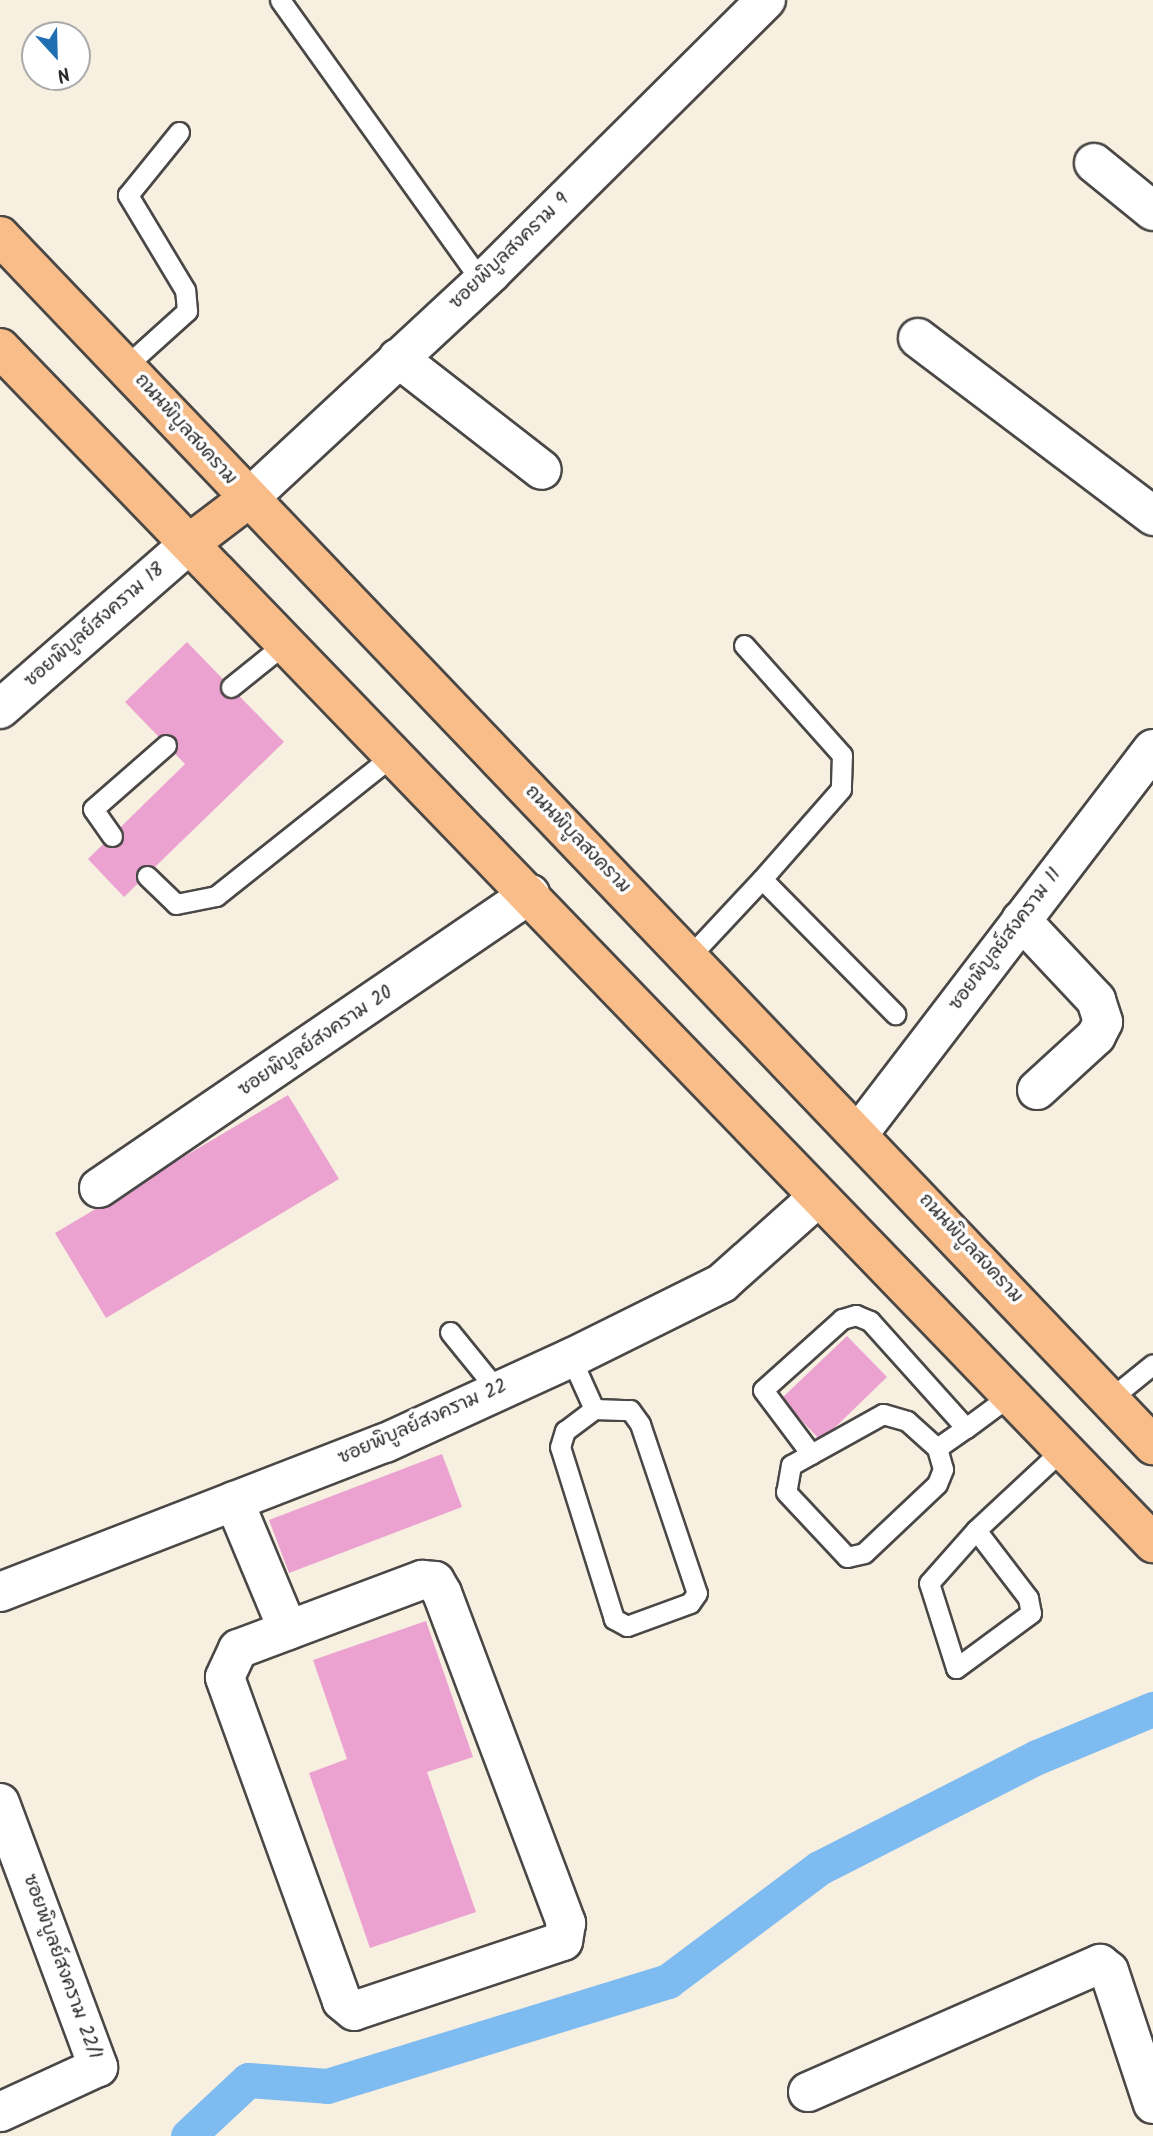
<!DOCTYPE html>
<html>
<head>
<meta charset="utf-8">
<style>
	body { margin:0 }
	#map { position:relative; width:1153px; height:2136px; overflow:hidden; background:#f7efdf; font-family:Kalam,"Playpen Sans Thai",sans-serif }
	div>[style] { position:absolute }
	.canal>* { height:35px; margin:-17.5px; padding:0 17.5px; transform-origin:17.5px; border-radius:17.5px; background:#7dbbf0 }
	.building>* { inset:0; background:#eba2d1 }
	.roads { filter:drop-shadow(2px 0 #4a4846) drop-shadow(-2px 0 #4a4846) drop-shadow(0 2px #4a4846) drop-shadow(0 -2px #4a4846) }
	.service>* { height:19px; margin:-9.5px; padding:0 9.5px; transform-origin:9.5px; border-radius:9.5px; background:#fff }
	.minor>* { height:38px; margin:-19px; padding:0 19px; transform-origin:19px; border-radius:19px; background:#fff }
	.primary>* { height:38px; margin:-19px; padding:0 19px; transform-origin:19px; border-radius:19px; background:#f8bd89 }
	span { translate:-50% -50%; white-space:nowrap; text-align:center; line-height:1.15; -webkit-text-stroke:7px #fff; paint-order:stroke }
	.street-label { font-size:19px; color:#2b2b2b }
	.north { position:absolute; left:21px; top:21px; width:70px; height:70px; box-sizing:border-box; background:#fff; border:2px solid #aaa; border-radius:50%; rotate:158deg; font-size:19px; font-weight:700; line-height:28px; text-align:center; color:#2b2b2b }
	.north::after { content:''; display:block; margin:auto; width:24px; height:32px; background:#1f6fb2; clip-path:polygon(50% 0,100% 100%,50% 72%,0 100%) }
</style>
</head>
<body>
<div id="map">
	<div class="canal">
		<i style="left:188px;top:2136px;width:82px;rotate:-43deg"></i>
		<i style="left:248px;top:2080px;width:79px;rotate:4.3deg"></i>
		<i style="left:327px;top:2086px;width:357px;rotate:-17.1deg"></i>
		<i style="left:668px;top:1981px;width:189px;rotate:-36.8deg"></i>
		<i style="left:819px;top:1868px;width:245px;rotate:-27deg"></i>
		<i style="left:1037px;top:1757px;width:126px;rotate:-22.5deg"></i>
	</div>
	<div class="building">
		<i style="clip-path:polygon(187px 642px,284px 742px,124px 897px,88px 859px,185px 764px,125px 702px)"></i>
		<i style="clip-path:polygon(288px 1095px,339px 1179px,106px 1318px,55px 1233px)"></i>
		<i style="clip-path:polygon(847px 1336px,887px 1377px,821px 1441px,781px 1399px)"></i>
		<i style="clip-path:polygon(442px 1454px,462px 1507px,289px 1573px,269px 1520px)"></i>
		<i style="clip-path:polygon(426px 1621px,473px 1757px,427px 1772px,476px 1912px,370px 1948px,309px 1773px,347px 1759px,313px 1660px)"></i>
	</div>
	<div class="roads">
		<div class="service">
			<i style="left:280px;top:0;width:345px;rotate:54.4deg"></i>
			<i style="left:127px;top:365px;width:81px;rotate:-42deg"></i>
			<i style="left:187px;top:311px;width:21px;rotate:-95deg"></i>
			<i style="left:185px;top:290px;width:111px;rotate:-121deg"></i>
			<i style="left:128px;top:195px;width:81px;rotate:-51deg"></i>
			<i style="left:744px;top:645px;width:147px;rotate:48.3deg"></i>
			<i style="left:842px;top:755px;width:34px;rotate:92deg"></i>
			<i style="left:841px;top:789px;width:120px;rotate:131.3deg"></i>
			<i style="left:231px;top:687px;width:72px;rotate:-38.8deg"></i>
			<i style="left:112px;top:836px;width:33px;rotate:-125deg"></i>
			<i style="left:93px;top:809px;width:97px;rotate:-41.2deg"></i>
			<i style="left:147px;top:876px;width:40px;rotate:44deg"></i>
			<i style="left:176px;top:904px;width:41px;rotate:-11.3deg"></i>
			<i style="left:216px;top:896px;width:226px;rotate:-38.5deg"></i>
			<i style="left:690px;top:956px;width:105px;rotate:-46.9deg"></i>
			<i style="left:762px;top:879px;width:190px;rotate:45.4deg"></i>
			<i style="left:450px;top:1332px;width:76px;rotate:50.9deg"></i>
			<i style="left:571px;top:1358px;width:56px;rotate:65.7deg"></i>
			<i style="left:594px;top:1409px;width:36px;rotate:2deg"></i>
			<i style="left:630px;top:1410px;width:17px;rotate:54deg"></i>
			<i style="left:640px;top:1424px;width:178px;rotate:71.4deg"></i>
			<i style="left:697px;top:1593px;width:12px;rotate:125deg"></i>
			<i style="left:690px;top:1603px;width:67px;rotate:159.9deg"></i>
			<i style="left:627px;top:1626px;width:15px;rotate:-152deg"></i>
			<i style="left:614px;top:1619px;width:180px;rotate:-107.4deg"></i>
			<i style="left:560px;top:1447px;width:17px;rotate:-73deg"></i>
			<i style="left:565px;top:1431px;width:36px;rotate:-37deg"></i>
			<i style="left:1110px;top:1399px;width:55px;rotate:-39.1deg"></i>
			<i style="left:966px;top:1428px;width:144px;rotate:-131.9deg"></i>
			<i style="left:870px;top:1321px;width:15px;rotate:-157deg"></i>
			<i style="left:856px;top:1315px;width:15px;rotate:164deg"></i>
			<i style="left:842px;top:1319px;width:106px;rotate:138.1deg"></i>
			<i style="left:763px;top:1390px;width:80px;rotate:53.1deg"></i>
			<i style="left:811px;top:1454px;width:82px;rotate:-29.1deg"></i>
			<i style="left:883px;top:1414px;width:25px;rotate:16deg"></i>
			<i style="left:907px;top:1421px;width:40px;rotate:42deg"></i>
			<i style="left:937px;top:1448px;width:35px;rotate:-35deg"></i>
			<i style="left:966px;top:1428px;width:57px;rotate:-36.5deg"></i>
			<i style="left:811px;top:1454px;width:23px;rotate:151deg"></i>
			<i style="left:791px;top:1465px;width:27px;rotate:100deg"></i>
			<i style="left:786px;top:1492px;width:89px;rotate:46.8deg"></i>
			<i style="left:847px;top:1557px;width:17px;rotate:-13deg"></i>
			<i style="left:864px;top:1553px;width:100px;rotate:-43.4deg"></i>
			<i style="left:937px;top:1484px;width:16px;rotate:-68deg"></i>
			<i style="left:943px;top:1469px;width:22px;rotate:-106deg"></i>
			<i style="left:976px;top:1530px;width:86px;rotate:52.6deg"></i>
			<i style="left:1028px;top:1598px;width:15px;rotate:79deg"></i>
			<i style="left:1031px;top:1613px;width:93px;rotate:143.7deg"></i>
			<i style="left:956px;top:1668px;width:89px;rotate:-107.6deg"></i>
			<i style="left:929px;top:1583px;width:71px;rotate:-48.4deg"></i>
			<i style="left:976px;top:1530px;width:119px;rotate:-43deg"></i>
		</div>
		<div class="minor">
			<i style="left:1094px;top:163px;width:76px;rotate:39.1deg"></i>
			<i style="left:918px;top:338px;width:295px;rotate:37.1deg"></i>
			<i style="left:398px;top:358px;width:182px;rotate:37.9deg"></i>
			<i style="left:248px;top:499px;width:333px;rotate:-42.9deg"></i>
			<i style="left:492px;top:272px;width:386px;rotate:-44.8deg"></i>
			<i style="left:0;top:709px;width:252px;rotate:-41.1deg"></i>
			<i style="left:1021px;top:920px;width:110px;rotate:46.8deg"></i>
			<i style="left:1096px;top:1000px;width:23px;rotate:72deg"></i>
			<i style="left:1103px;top:1022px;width:16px;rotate:117deg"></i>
			<i style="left:1096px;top:1036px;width:80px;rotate:137.5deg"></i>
			<i style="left:860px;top:1132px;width:482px;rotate:-52.6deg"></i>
			<i style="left:99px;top:1188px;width:522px;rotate:-34.3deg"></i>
			<i style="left:234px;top:1501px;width:140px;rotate:67.3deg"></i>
			<i style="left:422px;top:1580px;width:13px;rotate:4deg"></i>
			<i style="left:435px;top:1581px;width:14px;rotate:60deg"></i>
			<i style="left:442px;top:1593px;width:353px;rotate:69.4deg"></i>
			<i style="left:566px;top:1923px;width:18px;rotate:99deg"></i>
			<i style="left:563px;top:1941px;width:220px;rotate:161.5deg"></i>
			<i style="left:354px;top:2011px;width:16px;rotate:-140deg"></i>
			<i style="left:342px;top:2001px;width:344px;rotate:-109.9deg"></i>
			<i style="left:225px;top:1677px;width:31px;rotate:-65deg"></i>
			<i style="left:238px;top:1649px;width:197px;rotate:-20.6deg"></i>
			<i style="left:0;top:1592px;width:413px;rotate:-21.2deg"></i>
			<i style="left:385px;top:1443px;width:205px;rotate:-24.6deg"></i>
			<i style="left:571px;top:1358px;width:169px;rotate:-26.4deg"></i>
			<i style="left:722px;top:1283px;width:126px;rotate:-41.8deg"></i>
			<i style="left:0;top:1803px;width:282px;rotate:69.6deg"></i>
			<i style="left:98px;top:2067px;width:108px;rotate:155.3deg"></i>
			<i style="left:808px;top:2092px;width:319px;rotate:-23.7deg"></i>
			<i style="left:1100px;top:1964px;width:11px;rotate:38deg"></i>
			<i style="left:1109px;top:1971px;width:140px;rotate:71.7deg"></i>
		</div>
		<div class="primary">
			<i style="left:0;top:236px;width:1671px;rotate:46.36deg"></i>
			<i style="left:0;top:348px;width:1661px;rotate:46.02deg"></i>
			<i style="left:190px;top:543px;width:73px;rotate:-37.2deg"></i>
		</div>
	</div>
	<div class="street-label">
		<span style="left:510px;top:252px;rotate:-44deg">ซอยพิบูลสงคราม 9</span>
		<span style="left:185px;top:430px;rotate:48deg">ถนนพิบูลสงคราม</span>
		<span style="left:95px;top:626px;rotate:-41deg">ซอยพิบูลย์สงคราม 18</span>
		<span style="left:577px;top:840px;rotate:46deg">ถนนพิบูลสงคราม</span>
		<span style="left:1006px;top:940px;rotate:-53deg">ซอยพิบูลย์สงคราม 11</span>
		<span style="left:316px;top:1042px;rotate:-34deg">ซอยพิบูลย์สงคราม 20</span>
		<span style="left:970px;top:1249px;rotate:47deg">ถนนพิบูลสงคราม</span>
		<span style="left:423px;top:1423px;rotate:-24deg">ซอยพิบูลย์สงคราม 22</span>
		<span style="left:61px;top:1967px;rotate:70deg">ซอยพิบูลย์สงคราม 22/1</span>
	</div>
	<div class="north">N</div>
</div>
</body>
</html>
